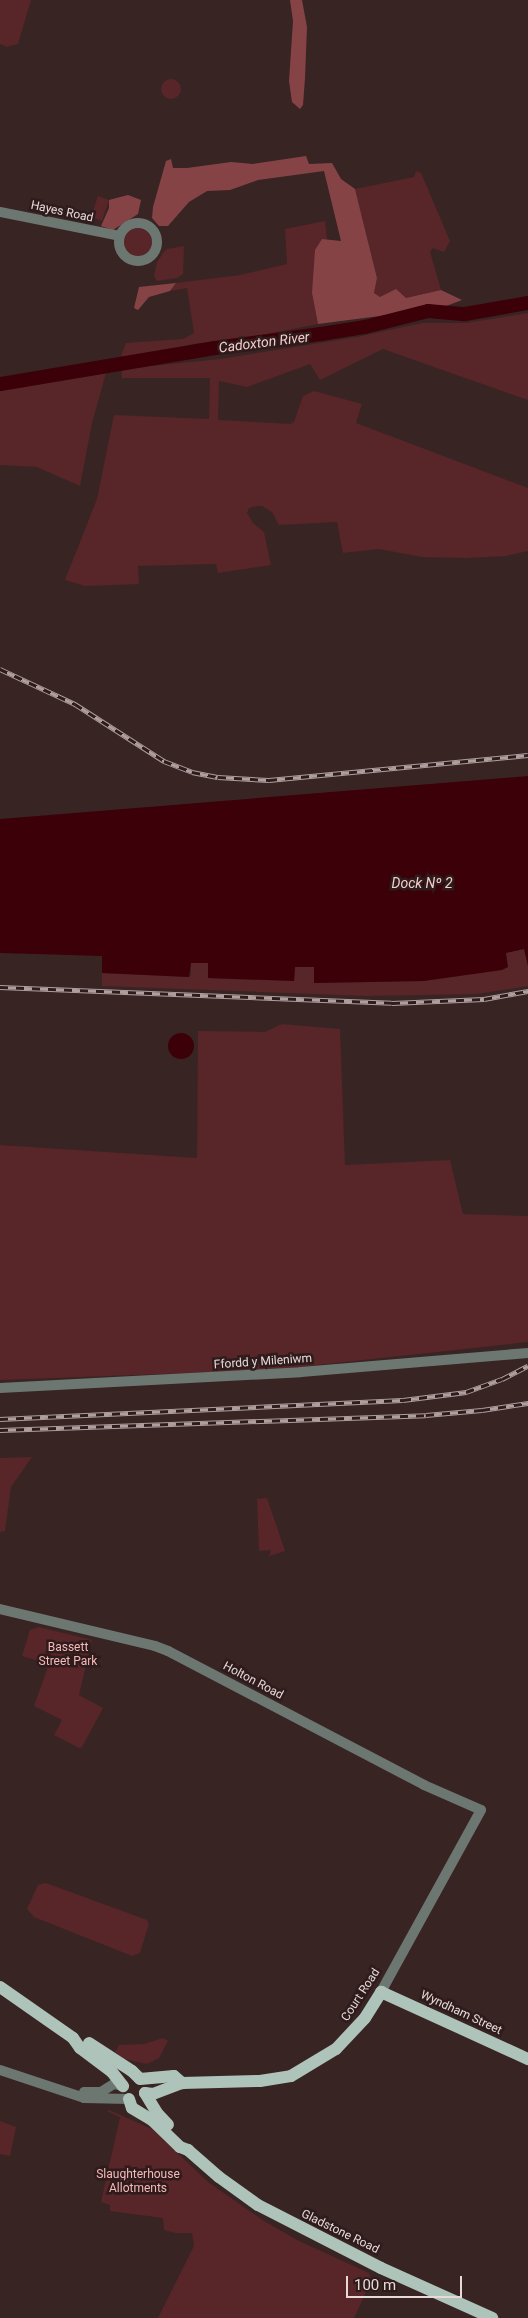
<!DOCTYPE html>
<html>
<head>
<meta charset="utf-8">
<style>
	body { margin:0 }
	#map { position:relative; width:528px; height:2318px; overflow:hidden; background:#392424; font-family:Roboto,sans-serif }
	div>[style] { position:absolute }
	.green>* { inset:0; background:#582528 }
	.round { border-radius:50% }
	.forest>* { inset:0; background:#864346 }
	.water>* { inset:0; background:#3c0009 }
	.river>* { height:14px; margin:-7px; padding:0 7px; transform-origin:7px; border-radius:7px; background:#3c0009 }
	.minor>* { height:10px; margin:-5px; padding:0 5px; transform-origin:5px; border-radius:5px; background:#6d7771 }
	.minor>.ring { margin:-5px; padding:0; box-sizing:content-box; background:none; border:10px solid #6d7771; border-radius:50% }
	.major>* { height:12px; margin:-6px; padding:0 6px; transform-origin:6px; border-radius:6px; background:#aec3b9 }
	.rail>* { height:4.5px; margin-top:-2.25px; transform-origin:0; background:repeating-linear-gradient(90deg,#2e1b1b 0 8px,#af9e9e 0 16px); box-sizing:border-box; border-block:1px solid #af9e9e }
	span { translate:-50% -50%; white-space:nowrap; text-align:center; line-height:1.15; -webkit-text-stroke:5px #2e1b1b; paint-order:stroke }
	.street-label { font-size:12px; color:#e8d9d9 }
	.park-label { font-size:12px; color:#f7b9b9 }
	.water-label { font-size:14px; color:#f7cccc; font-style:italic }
	.scale { position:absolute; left:346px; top:2276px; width:116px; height:22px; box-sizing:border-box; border:2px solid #e8d9d9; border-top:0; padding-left:6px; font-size:15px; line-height:18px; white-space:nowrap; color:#e8d9d9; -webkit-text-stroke:4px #2e1b1b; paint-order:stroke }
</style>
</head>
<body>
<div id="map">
	<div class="green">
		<i style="clip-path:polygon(0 0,31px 0,18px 44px,7px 47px,0 44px)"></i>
		<i class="round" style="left:161px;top:79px;width:20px;height:20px"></i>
		<i style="clip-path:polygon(416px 171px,421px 173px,450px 241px,444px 252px,433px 248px,430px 252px,441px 290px,406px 298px,380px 297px,374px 293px,377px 278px,355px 189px,414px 177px)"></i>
		<i style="clip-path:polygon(98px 196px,109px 200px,102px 221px,91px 217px)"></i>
		<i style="clip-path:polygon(325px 221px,327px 240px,322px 239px,312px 293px,318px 324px,246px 338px,193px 344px,128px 359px,121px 356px,126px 343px,183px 339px,194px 333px,187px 288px,170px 291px,176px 283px,240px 275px,287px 264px,285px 229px)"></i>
		<i class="round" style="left:124px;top:228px;width:28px;height:28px"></i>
		<i style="clip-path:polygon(184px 246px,183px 274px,177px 278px,157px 281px,154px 276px,157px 262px,163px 253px,167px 249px)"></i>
		<i style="clip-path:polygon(528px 313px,528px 400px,383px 349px,320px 380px,310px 364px,247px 387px,219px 381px,218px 420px,290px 424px,294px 422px,303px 396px,314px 391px,362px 404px,356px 423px,528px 488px,528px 551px,506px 556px,466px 558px,422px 557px,379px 549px,343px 553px,337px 522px,279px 525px,272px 512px,262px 506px,257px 506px,249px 508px,247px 513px,253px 523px,264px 532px,271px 565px,218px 573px,216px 564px,138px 566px,139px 584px,85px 586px,65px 580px,97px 499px,114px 415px,209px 419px,210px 378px,122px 378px,122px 369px,220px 359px,357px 337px,422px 323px,466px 323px)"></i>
		<i style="clip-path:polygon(106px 373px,92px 423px,80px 486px,37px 467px,0 465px,0 391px)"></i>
		<i style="clip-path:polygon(524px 949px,528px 966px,528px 986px,477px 994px,365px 996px,102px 986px,102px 973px,189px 977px,191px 975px,191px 963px,208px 963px,209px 978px,294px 981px,295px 967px,314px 967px,315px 983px,424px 981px,505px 953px)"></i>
		<i style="clip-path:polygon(282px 1024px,340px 1029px,345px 1165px,450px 1160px,463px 1214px,528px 1216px,528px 1342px,272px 1370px,0 1380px,0 1145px,197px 1158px,198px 1031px,265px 1032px)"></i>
		<i style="clip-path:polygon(32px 1457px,11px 1487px,5px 1531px,0 1532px,0 1458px)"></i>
		<i style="clip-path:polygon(267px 1498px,285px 1551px,269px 1556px,271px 1550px,259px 1551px,257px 1499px)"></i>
		<i style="clip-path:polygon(39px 1627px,92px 1640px,79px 1695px,103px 1708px,82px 1747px,79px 1748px,54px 1735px,62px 1720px,34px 1706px,49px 1664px,22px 1656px,30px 1630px)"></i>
		<i style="clip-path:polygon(46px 1883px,147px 1920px,149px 1924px,140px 1953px,132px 1956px,34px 1917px,27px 1909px,38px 1885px)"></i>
		<i style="clip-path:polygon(163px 2038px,168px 2041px,159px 2058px,147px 2064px,124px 2059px,115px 2052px,119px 2045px,144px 2044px)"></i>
		<i style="clip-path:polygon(109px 2110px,152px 2129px,208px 2182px,264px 2221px,299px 2241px,369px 2273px,371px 2281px,354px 2318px,158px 2318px,194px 2246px,192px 2233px,176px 2233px,164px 2230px,163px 2218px,110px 2211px,110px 2205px,101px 2202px,120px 2117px,107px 2111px)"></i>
		<i style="clip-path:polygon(0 2121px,16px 2127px,10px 2156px,0 2154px)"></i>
	</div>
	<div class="forest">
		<i style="clip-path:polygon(290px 0,302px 0,307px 27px,305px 78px,303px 105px,300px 109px,292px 102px,289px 81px,293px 21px)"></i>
		<i style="clip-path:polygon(306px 156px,309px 164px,332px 163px,341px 179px,355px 189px,377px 278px,374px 293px,380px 297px,396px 289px,406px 298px,441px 290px,462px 300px,441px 308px,318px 324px,312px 293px,315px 250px,322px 239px,341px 241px,324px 171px,258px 180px,230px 190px,207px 191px,189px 202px,168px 226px,159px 226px,152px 218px,153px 207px,166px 161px,171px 159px,173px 168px,187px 168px,231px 162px,253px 164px)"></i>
		<i style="clip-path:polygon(128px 195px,141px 200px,138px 214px,113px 230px,101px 226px,109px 208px,109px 200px)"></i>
		<i style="clip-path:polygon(176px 283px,170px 291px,149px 297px,138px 310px,134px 308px,139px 287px)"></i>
	</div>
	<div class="water">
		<i style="clip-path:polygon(528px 776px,528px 966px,524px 949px,506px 953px,508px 967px,502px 970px,424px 981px,314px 983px,314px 967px,295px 967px,294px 981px,208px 978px,208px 963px,191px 963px,189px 977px,102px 973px,102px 956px,0 953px,0 819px)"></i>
		<i class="round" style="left:168px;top:1033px;width:26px;height:26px"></i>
	</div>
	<div class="river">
		<i style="left:0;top:384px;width:218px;rotate:-9.5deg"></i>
		<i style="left:215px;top:348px;width:107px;rotate:-7.5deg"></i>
		<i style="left:321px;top:334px;width:45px;rotate:-9deg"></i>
		<i style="left:365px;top:327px;width:65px;rotate:-14.3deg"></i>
		<i style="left:428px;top:311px;width:37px;rotate:5deg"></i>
		<i style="left:465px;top:314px;width:64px;rotate:-9.9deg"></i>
	</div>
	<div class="minor">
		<i style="left:0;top:212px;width:122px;rotate:11.3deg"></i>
		<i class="ring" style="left:119px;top:223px;width:28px;height:28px"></i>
		<i style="left:0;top:1388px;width:301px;rotate:-3deg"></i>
		<i style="left:301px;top:1372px;width:228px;rotate:-4.8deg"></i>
		<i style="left:0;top:1609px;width:159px;rotate:13.4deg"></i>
		<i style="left:155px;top:1646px;width:14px;rotate:21deg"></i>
		<i style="left:168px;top:1651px;width:289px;rotate:27.6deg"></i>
		<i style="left:424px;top:1785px;width:62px;rotate:23.7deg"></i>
		<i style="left:481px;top:1810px;width:208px;rotate:118.8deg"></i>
		<i style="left:0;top:2070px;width:89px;rotate:18.4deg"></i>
		<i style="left:84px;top:2098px;width:45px;rotate:1.3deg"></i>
		<i style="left:84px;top:2092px;width:17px"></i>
		<i style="left:101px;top:2092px;width:15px;rotate:-32deg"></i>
		<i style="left:114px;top:2084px;width:9px;rotate:13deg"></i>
	</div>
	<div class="major">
		<i style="left:0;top:1987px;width:89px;rotate:34.9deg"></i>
		<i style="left:73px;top:2038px;width:12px;rotate:55deg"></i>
		<i style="left:80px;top:2048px;width:40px;rotate:37deg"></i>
		<i style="left:112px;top:2072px;width:18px;rotate:52deg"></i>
		<i style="left:89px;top:2043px;width:51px;rotate:33.1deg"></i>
		<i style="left:132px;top:2071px;width:11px;rotate:45deg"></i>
		<i style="left:140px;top:2079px;width:34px;rotate:-5deg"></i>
		<i style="left:174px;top:2076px;width:11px;rotate:41deg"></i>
		<i style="left:145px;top:2093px;width:8px;rotate:7deg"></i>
		<i style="left:153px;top:2094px;width:31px;rotate:-21deg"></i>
		<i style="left:182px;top:2083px;width:78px;rotate:-1.5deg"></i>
		<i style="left:260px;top:2081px;width:31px;rotate:-9deg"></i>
		<i style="left:291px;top:2076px;width:52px;rotate:-31deg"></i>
		<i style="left:336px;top:2049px;width:42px;rotate:-46.9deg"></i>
		<i style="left:365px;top:2018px;width:31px;rotate:-58deg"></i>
		<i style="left:381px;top:1992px;width:162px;rotate:24.5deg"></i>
		<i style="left:145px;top:2093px;width:23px;rotate:59deg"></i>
		<i style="left:157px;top:2113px;width:16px;rotate:47deg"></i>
		<i style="left:129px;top:2099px;width:9px;rotate:72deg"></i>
		<i style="left:132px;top:2108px;width:23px;rotate:31deg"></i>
		<i style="left:152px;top:2120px;width:39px;rotate:44deg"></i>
		<i style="left:180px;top:2147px;width:9px;rotate:21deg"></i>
		<i style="left:188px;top:2150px;width:41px;rotate:41.1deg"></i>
		<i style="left:219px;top:2177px;width:48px;rotate:35.7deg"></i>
		<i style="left:258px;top:2205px;width:138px;rotate:27.1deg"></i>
		<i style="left:381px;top:2268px;width:122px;rotate:24.2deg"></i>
	</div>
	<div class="rail">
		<i style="left:0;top:669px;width:83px;rotate:25deg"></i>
		<i style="left:75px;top:704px;width:106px;rotate:32.6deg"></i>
		<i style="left:164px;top:761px;width:30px;rotate:21deg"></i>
		<i style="left:192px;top:772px;width:26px;rotate:11deg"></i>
		<i style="left:218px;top:777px;width:51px;rotate:3.4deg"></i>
		<i style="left:269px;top:780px;width:260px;rotate:-5.5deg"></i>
		<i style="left:0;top:987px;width:392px;rotate:2.3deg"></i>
		<i style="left:392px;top:1003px;width:92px;rotate:-2.5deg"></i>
		<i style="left:484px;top:999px;width:45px;rotate:-10.3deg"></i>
		<i style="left:0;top:1419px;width:403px;rotate:-2.7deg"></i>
		<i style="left:403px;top:1400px;width:64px;rotate:-7.2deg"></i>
		<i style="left:466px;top:1392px;width:38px;rotate:-20deg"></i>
		<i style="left:502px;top:1379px;width:29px;rotate:-27deg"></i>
		<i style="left:0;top:1430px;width:426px;rotate:-2deg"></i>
		<i style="left:426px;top:1415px;width:56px;rotate:-5.1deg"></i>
		<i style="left:482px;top:1410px;width:47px;rotate:-8.7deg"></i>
	</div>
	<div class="street-label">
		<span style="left:62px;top:212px;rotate:12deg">Hayes Road</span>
		<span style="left:263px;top:1362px;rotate:-4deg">Ffordd y Mileniwm</span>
		<span style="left:253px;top:1681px;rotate:28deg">Holton Road</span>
		<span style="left:361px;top:1995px;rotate:-57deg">Court Road</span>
		<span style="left:461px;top:2013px;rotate:25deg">Wyndham Street</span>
		<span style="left:340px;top:2232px;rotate:26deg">Gladstone Road</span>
	</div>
	<div class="park-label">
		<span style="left:68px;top:1655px">Bassett<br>Street Park</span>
		<span style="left:138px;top:2182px">Slaughterhouse<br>Allotments</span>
	</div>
	<div class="water-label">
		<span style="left:264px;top:342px;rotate:-7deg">Cadoxton River</span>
		<span style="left:422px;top:883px">Dock Nº 2</span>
	</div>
	<div class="scale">100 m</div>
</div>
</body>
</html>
